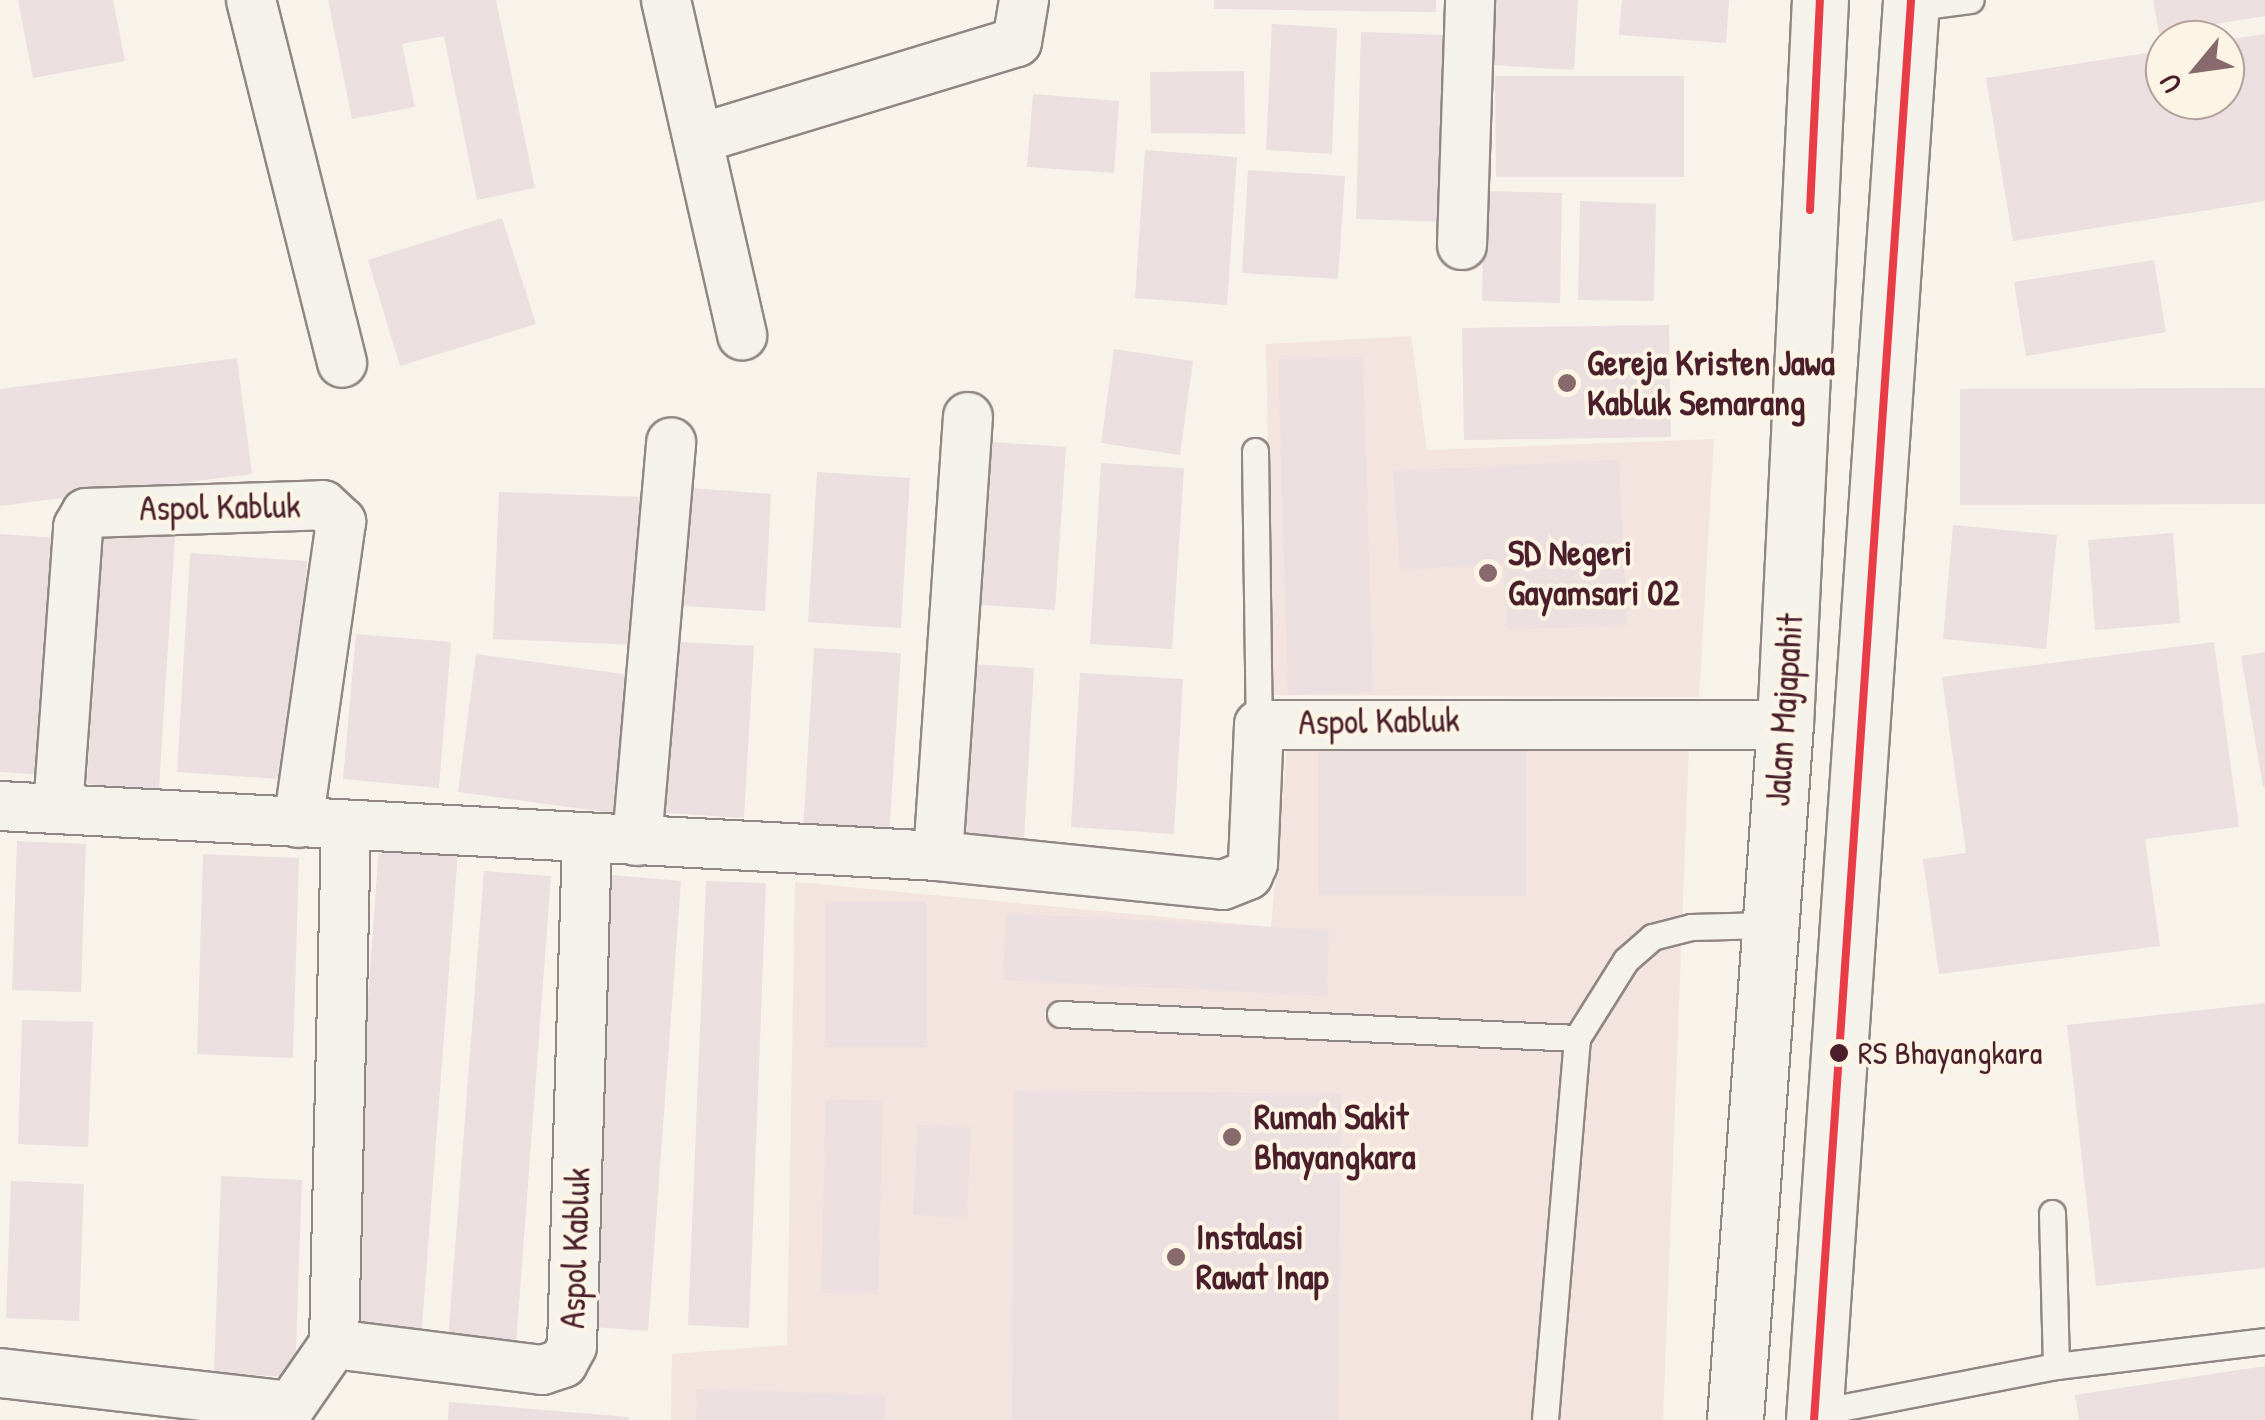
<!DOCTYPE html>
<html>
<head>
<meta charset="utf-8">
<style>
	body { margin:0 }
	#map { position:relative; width:2265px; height:1420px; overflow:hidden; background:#f7f3ea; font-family:"Patrick Hand",sans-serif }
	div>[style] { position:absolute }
	.built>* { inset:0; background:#f3e4df }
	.building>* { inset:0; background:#ecdfdf }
	.roads { filter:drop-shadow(2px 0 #908684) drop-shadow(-2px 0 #908684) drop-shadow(0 2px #908684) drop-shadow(0 -2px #908684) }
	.lane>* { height:25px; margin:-12.5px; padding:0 12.5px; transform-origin:12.5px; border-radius:12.5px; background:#f5f2ec }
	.street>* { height:48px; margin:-24px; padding:0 24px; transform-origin:24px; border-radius:24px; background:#f5f2ec }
	.primary>* { height:55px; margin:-27.5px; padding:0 27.5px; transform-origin:27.5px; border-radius:27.5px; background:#f5f2ec }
	.bus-1>* { height:8px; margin:-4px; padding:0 4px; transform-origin:4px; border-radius:4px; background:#e83d46 }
	.dots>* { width:28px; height:28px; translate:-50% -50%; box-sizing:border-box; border:5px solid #fcf5e5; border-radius:50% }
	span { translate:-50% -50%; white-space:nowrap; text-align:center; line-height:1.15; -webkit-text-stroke:8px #fcf5e5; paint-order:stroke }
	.bus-label { font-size:32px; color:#4a1f2b }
	.left { translate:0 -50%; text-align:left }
	.poi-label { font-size:35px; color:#4a1f2b; font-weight:700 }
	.street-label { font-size:35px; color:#4a1f2b }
	.north { position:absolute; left:2145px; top:20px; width:100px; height:100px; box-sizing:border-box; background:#fcf5e5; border:2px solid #b59f9b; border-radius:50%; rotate:241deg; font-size:28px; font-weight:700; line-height:40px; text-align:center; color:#4a1f2b }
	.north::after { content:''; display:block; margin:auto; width:35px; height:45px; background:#87696e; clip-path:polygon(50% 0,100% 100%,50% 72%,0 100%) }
</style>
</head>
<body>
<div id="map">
	<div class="built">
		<i style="clip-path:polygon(1411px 336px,1427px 450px,1714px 439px,1699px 697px,1273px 695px,1266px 344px)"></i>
		<i style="clip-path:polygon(1289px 728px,1689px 743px,1663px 1420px,671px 1420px,672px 1354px,787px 1345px,795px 882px,1271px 927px)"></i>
	</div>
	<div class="building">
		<i style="clip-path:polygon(18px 0,113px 0,125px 61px,33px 78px)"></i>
		<i style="clip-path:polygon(328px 0,496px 0,535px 188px,477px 200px,444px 36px,402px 44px,415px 107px,352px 119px)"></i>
		<i style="clip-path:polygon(1214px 0,1436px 0,1436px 12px,1214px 9px)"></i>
		<i style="clip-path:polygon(1482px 0,1578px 0,1574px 70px,1478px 64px)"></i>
		<i style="clip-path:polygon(1622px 0,1729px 0,1726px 43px,1619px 35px)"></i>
		<i style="clip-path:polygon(2153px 0,2265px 0,2265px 16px,2159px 33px)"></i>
		<i style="clip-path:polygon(1272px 24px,1337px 28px,1332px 154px,1266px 150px)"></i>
		<i style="clip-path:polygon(1361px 32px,1448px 35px,1444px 222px,1356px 219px)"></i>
		<i style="clip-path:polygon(2265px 34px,2265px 201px,2013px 241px,1986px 78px,2165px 50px,2165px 100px,2225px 100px,2225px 40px)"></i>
		<i style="clip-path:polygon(1244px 71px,1245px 134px,1151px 133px,1150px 72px)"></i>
		<i style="clip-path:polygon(1495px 76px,1684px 76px,1684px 177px,1496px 177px)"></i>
		<i style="clip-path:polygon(1033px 94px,1119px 101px,1114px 173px,1027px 167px)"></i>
		<i style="clip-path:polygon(1145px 150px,1237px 157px,1227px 305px,1135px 298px)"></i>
		<i style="clip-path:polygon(1248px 170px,1345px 176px,1338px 279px,1242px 273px)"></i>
		<i style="clip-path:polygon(1484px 191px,1562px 193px,1560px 303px,1482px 301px)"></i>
		<i style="clip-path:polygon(1580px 201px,1656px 204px,1654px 301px,1578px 300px)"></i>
		<i style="clip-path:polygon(502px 218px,536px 324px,400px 366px,368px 260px)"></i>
		<i style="clip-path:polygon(2154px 260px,2166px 332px,2026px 356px,2014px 282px)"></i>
		<i style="clip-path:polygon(1669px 325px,1671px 437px,1464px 440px,1462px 328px)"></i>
		<i style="clip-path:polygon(1114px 349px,1193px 361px,1180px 455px,1101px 443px)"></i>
		<i style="clip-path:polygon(1363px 357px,1373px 692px,1288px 695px,1278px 359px)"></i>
		<i style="clip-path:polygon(237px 358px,252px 474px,0 506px,0 389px)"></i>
		<i style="clip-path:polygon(2265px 388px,2265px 504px,1960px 505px,1960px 389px)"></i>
		<i style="clip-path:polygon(979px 441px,1066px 447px,1055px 610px,969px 604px)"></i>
		<i style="clip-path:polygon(1619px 460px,1627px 625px,1507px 630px,1504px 564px,1400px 570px,1393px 471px)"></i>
		<i style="clip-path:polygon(1101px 463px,1184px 468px,1172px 649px,1090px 644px)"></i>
		<i style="clip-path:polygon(817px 472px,910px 478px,901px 628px,808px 622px)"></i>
		<i style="clip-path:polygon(691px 488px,771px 494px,765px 611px,684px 606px)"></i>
		<i style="clip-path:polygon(499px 492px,644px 497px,639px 645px,493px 639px)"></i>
		<i style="clip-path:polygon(1953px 525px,2057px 535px,2046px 649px,1943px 639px)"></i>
		<i style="clip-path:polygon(102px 531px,175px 536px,159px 789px,87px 784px)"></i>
		<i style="clip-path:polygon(2173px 533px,2180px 623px,2095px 630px,2088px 540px)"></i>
		<i style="clip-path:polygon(0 534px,60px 538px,45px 775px,0 772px)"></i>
		<i style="clip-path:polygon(190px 553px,307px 561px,294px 780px,177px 772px)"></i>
		<i style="clip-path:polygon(356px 634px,451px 642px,439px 788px,343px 779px)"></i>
		<i style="clip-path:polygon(663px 641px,754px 646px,744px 818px,652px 812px)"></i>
		<i style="clip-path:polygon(2214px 642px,2239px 827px,2145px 839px,2160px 946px,1939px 974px,1923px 859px,1966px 853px,1942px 677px)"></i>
		<i style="clip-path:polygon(814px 648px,901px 653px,889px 837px,803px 832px)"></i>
		<i style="clip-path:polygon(2265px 652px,2265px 787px,2263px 787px,2241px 656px)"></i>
		<i style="clip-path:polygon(476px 654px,630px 675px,613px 813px,458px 792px)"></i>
		<i style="clip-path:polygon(957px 663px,1034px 668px,1024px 839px,946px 834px)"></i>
		<i style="clip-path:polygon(1080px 673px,1183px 679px,1174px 834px,1071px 827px)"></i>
		<i style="clip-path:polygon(1318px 746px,1526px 747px,1526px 896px,1318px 895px)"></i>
		<i style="clip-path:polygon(17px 841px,86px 844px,81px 992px,12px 990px)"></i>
		<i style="clip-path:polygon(379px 845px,458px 851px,421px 1340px,344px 1333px)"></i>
		<i style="clip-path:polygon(203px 854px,299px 858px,293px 1058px,197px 1054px)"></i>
		<i style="clip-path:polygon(484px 871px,551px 876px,516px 1345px,448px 1340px)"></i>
		<i style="clip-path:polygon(612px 875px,681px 881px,648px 1331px,579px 1326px)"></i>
		<i style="clip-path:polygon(706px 881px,766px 883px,749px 1328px,688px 1325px)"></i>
		<i style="clip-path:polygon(825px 902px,926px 902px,927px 1047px,825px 1047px)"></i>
		<i style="clip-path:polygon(1006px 913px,1329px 930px,1327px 996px,1003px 980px)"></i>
		<i style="clip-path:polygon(2265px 1003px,2265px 1268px,2096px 1286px,2067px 1025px)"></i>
		<i style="clip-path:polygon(22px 1020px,93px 1022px,88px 1147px,18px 1144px)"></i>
		<i style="clip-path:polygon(1014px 1090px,1341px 1094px,1338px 1420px,1012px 1420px)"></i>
		<i style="clip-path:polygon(826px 1099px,883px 1101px,878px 1294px,821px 1293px)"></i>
		<i style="clip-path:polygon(918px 1125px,971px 1127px,967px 1218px,913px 1215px)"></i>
		<i style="clip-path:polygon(221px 1176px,302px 1180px,295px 1377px,214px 1373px)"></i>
		<i style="clip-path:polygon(11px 1181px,84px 1184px,79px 1321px,6px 1318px)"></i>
		<i style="clip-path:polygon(2265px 1366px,2265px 1420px,2079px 1420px,2075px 1395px)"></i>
		<i style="clip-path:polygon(697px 1389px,886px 1395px,885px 1420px,696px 1420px)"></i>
		<i style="clip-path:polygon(449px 1402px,629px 1417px,629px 1420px,448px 1420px)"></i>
	</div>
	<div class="roads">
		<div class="lane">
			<i style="left:1910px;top:8px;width:61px;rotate:-7.6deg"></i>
			<i style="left:1255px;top:451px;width:274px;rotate:89.2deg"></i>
			<i style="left:1060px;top:1014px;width:518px;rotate:2.66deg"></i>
			<i style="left:1577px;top:1038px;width:383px;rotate:94.8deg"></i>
			<i style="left:1577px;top:1038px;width:92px;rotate:-57.9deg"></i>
			<i style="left:1626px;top:960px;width:35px;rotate:-41deg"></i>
			<i style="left:1652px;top:937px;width:40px;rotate:-14.4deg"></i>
			<i style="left:1691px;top:927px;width:78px;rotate:-1.5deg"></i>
			<i style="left:2052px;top:1213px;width:153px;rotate:88.5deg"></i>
			<i style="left:1814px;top:1413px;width:247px;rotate:-11deg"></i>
			<i style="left:2056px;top:1366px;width:210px;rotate:-6.8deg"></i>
		</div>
		<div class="street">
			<i style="left:251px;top:0;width:374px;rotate:75.9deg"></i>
			<i style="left:666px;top:0;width:344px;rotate:77.2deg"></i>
			<i style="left:701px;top:138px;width:330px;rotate:-16.9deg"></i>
			<i style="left:1017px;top:42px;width:43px;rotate:-80.5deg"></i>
			<i style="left:1462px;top:245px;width:245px;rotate:-88.1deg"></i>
			<i style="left:0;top:806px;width:939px;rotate:3.05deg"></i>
			<i style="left:938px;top:856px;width:286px;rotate:5.8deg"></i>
			<i style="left:1223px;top:885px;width:27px;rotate:-22deg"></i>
			<i style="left:1248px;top:875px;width:13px;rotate:-67deg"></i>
			<i style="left:1253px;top:863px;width:138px;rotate:-87.5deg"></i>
			<i style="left:1259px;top:725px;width:526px"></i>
			<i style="left:58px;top:809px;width:283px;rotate:-85.9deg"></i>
			<i style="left:78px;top:527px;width:16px;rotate:-60deg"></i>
			<i style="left:86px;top:513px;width:237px;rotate:-1.9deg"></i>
			<i style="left:323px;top:505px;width:25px;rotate:43deg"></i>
			<i style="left:341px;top:522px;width:304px;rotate:98.1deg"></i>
			<i style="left:346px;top:826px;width:518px;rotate:91.33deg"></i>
			<i style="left:334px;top:1344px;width:210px;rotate:7.1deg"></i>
			<i style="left:542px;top:1370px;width:22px;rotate:-18deg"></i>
			<i style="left:563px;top:1363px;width:19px;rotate:-62deg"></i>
			<i style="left:572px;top:1346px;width:507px;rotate:-88.31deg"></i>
			<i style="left:637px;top:841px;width:400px;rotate:-85.1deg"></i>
			<i style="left:938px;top:856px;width:440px;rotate:-86.1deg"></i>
			<i style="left:0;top:1373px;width:293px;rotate:6.5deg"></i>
			<i style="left:291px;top:1406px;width:75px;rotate:-55.3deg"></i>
		</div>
		<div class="primary">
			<i style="left:1735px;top:1420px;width:697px;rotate:-85.89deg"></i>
			<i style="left:1785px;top:725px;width:726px;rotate:-87.24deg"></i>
			<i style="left:1814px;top:1420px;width:1423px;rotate:-86.09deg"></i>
		</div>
	</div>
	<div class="bus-1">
		<i style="left:1810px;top:210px;width:210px;rotate:-87.3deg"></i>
		<i style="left:1814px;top:1420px;width:1423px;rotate:-86.09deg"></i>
	</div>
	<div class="dots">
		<i style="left:1567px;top:383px;background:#87696e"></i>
		<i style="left:1488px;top:573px;background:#87696e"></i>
		<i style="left:1839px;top:1053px;background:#4a1f2b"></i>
		<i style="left:1232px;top:1137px;background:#87696e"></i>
		<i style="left:1176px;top:1257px;background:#87696e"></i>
	</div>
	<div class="bus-label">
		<span class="left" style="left:1858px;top:1053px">RS Bhayangkara</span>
	</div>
	<div class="poi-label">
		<span class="left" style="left:1587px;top:383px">Gereja Kristen Jawa<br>Kabluk Semarang</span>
		<span class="left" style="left:1508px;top:573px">SD Negeri<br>Gayamsari 02</span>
		<span class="left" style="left:1254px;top:1137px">Rumah Sakit<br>Bhayangkara</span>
		<span class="left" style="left:1196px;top:1257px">Instalasi<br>Rawat Inap</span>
	</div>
	<div class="street-label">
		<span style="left:220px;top:507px;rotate:-1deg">Aspol Kabluk</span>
		<span style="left:1784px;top:710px;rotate:-86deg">Jalan Majapahit</span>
		<span style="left:1379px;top:721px;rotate:-1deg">Aspol Kabluk</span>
		<span style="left:575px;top:1248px;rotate:-88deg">Aspol Kabluk</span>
	</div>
	<div class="north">U</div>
</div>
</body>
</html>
